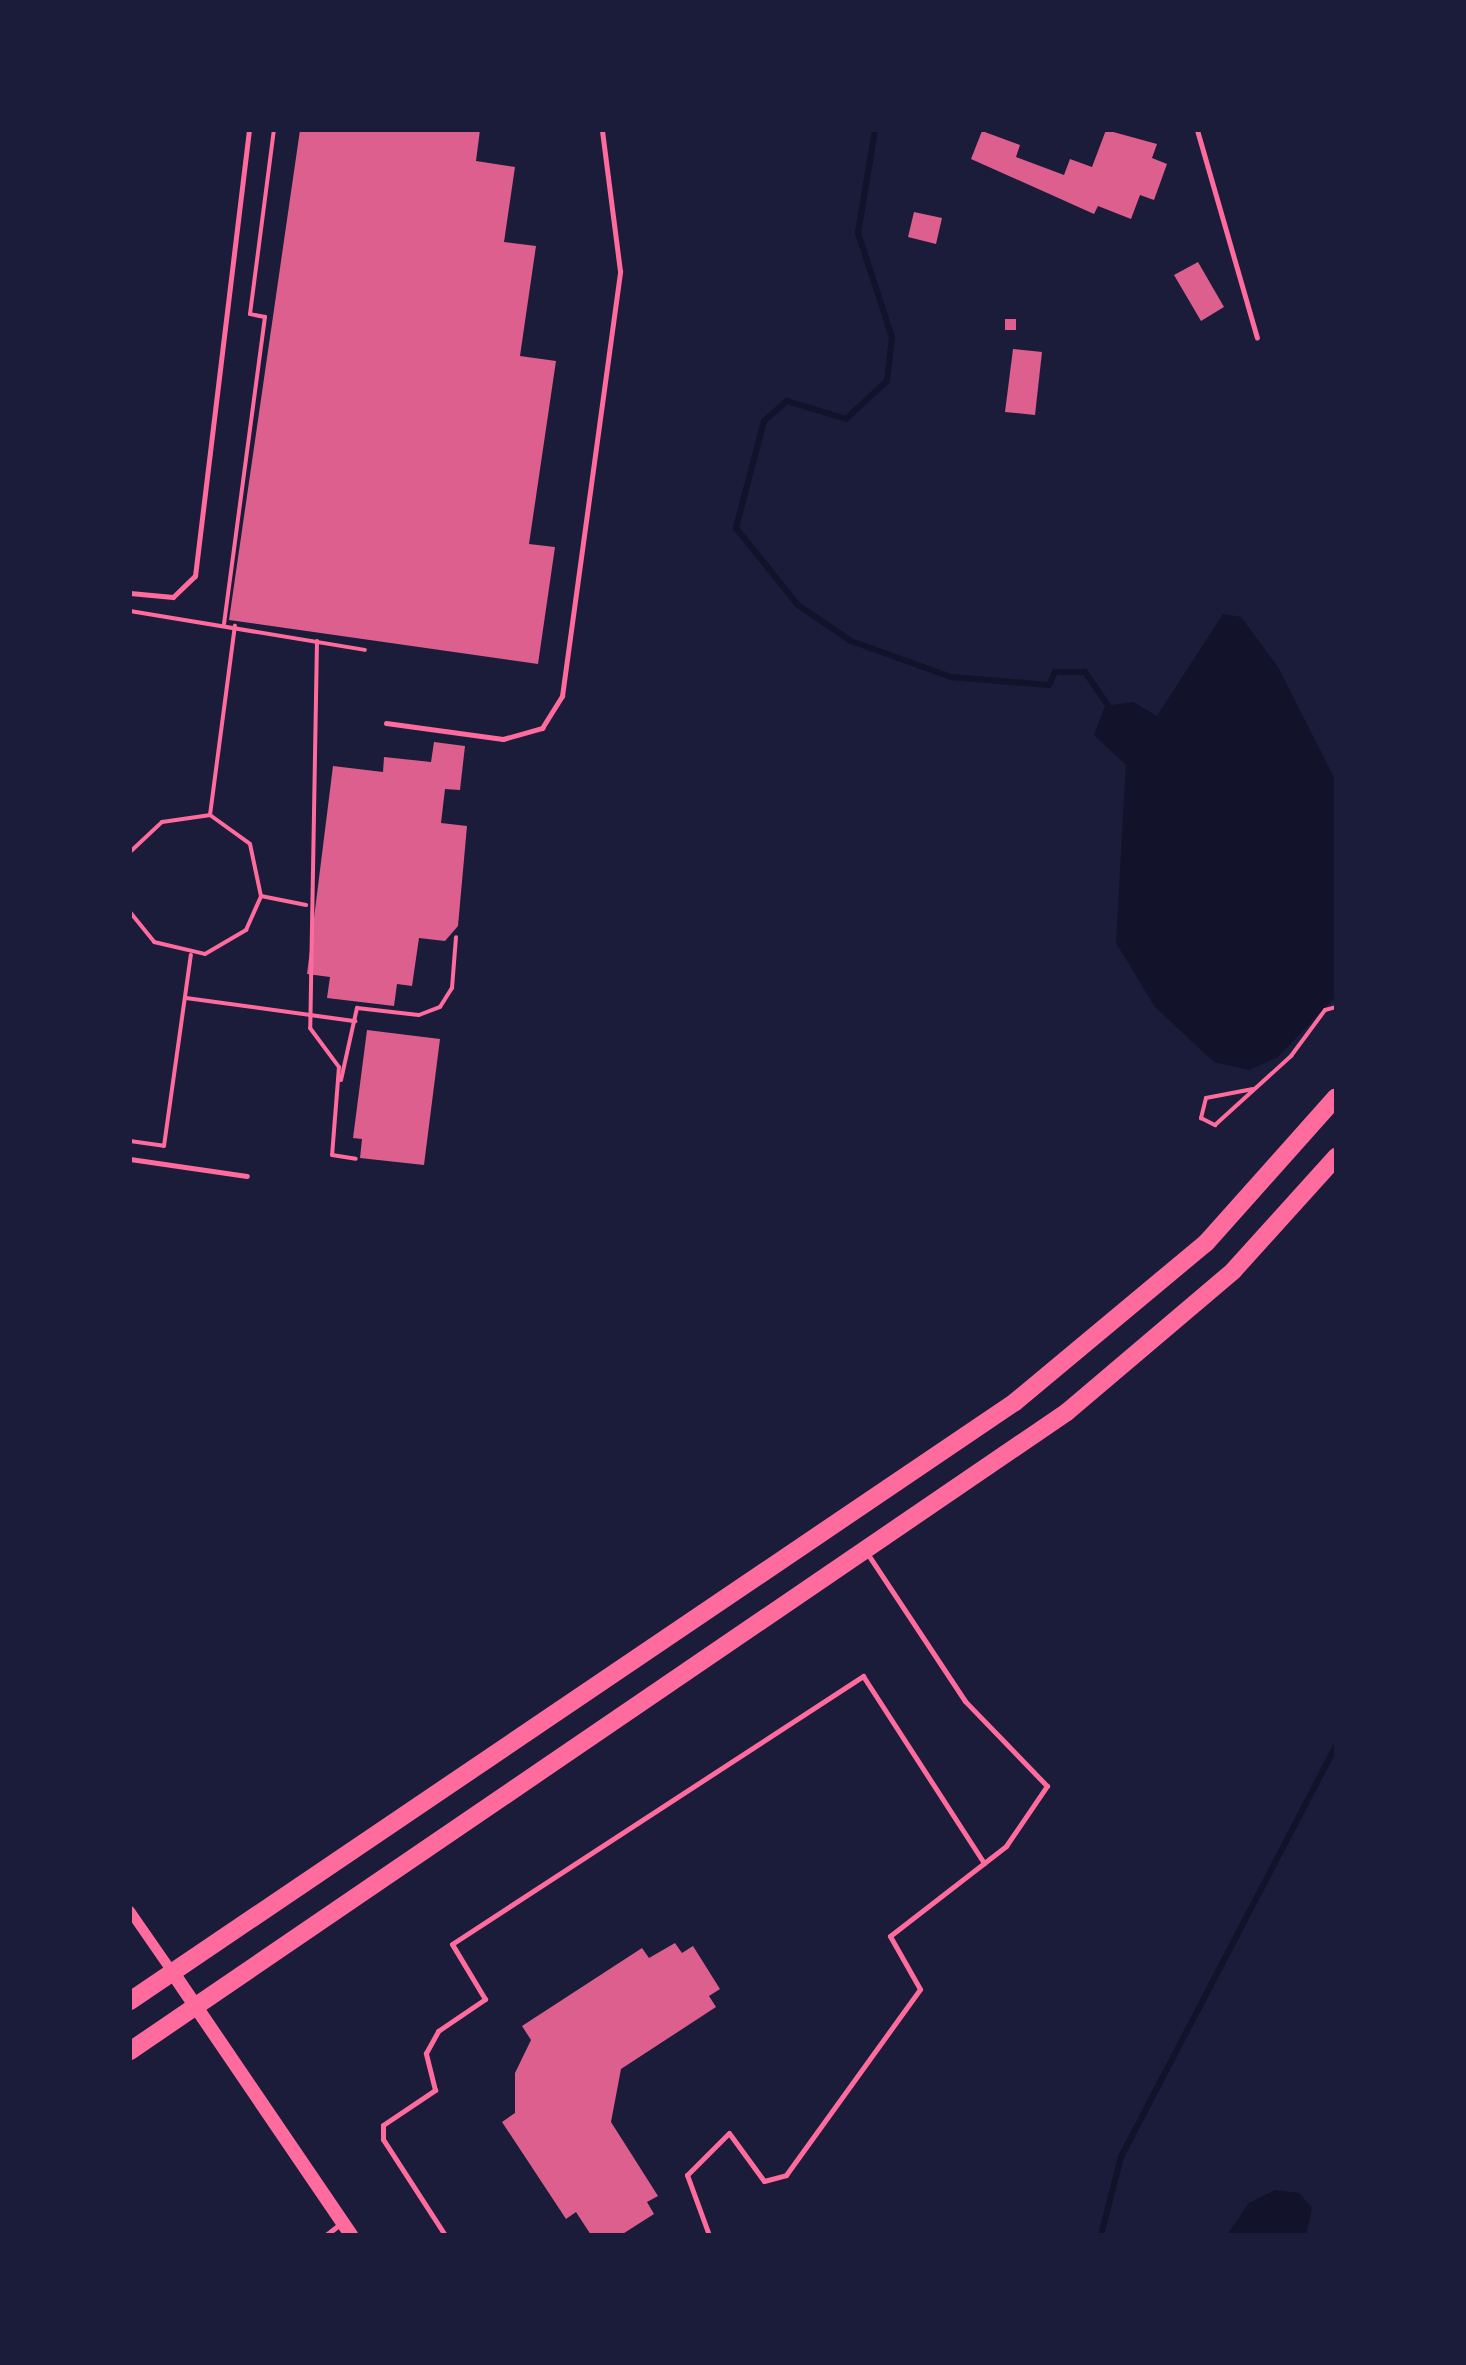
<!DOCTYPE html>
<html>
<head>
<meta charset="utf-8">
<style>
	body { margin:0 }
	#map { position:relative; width:1466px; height:2365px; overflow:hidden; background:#1b1b3a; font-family:"Asap Condensed",sans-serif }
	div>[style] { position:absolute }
	.water>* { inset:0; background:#12122b }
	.stream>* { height:6px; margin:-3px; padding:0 3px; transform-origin:3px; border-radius:3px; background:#12122b }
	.building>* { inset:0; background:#dd5f8e }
	.path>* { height:4px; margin:-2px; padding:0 2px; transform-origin:2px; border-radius:2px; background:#ff6b9d }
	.service>* { height:5px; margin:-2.5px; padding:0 2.5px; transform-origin:2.5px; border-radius:2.5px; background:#ff6b9d }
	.minor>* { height:10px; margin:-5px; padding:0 5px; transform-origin:5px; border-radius:5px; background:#ff6b9d }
	.tertiary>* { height:14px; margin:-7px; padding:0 7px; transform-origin:7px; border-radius:7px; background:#ff6b9d }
	.trunk>* { height:18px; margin:-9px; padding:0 9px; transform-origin:9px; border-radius:9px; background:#ff6b9d }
	span { translate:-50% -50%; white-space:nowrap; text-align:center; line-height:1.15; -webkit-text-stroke:8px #1b1b3a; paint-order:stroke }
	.frame { position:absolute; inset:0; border:132px solid #1b1b3a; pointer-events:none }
</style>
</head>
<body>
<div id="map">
	<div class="water">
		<i style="clip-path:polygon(1223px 614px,1241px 617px,1278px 667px,1336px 781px,1336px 996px,1278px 1057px,1249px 1070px,1214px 1062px,1155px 1007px,1116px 943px,1126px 765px,1094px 735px,1105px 706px,1133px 702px,1157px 716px)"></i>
		<i style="clip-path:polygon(1275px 2190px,1299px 2193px,1312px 2208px,1306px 2235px,1227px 2235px,1249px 2203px)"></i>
	</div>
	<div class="stream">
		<i style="left:875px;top:130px;width:104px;rotate:99.4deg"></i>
		<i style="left:858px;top:233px;width:109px;rotate:71.9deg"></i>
		<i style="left:892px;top:337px;width:44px;rotate:96.5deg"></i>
		<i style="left:887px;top:381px;width:56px;rotate:137.2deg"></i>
		<i style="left:846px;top:419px;width:62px;rotate:-163deg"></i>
		<i style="left:787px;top:401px;width:30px;rotate:139deg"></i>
		<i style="left:764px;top:421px;width:111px;rotate:104.7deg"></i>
		<i style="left:736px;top:528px;width:99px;rotate:51.2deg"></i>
		<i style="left:798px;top:605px;width:64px;rotate:34.2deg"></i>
		<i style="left:851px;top:641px;width:106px;rotate:19.8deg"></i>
		<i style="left:951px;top:677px;width:98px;rotate:4.7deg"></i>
		<i style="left:1049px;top:685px;width:14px;rotate:-65deg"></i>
		<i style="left:1055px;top:672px;width:30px"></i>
		<i style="left:1085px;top:672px;width:51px;rotate:55.4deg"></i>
		<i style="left:1101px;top:2235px;width:81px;rotate:-75.6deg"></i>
		<i style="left:1121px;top:2157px;width:464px;rotate:-62.4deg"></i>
	</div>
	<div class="building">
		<i style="clip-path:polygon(300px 130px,480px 130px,476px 161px,515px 167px,504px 242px,536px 246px,520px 356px,556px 361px,529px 544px,555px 547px,538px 664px,229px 620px)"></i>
		<i style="clip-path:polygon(1106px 130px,1157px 144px,1152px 158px,1167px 164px,1154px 200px,1140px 195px,1131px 219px,1098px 206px,1094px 214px,971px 159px,982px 131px,1020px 145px,1016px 157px,1064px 175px,1070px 159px,1092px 167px)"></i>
		<i style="clip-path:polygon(914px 212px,942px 218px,936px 244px,908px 237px)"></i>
		<i style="clip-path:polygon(1198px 262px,1224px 307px,1201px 321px,1174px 275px)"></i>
		<i style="clip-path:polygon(1005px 319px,1016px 319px,1016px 330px,1005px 330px)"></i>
		<i style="clip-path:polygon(1013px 349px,1042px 352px,1035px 415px,1005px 412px)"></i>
		<i style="clip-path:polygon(434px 742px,465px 746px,460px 790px,445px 789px,441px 823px,467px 826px,458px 926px,445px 941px,419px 938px,412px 986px,397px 984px,394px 1006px,327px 998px,330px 977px,307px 974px,333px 766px,383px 772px,384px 757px,431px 762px)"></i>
		<i style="clip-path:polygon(367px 1030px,440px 1039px,424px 1165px,360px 1158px,362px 1139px,353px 1138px)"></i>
		<i style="clip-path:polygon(675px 1943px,682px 1953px,693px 1946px,720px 1989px,709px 1996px,716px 2007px,621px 2069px,611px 2122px,658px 2196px,647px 2202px,654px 2214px,621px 2235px,591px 2235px,576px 2212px,566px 2219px,502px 2122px,515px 2113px,515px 2073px,531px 2040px,522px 2026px,642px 1948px,649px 1958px)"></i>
	</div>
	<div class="path">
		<i style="left:130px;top:611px;width:238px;rotate:9.4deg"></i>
		<i style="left:224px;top:624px;width:310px;rotate:-82.4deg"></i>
		<i style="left:265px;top:317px;width:15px;rotate:-169deg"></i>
		<i style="left:250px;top:314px;width:186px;rotate:-82.6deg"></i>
		<i style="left:317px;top:641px;width:387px;rotate:91deg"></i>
		<i style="left:310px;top:1028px;width:49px;rotate:53.4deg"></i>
		<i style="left:339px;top:1067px;width:88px;rotate:94.5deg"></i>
		<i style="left:332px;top:1155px;width:24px;rotate:9deg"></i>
		<i style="left:210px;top:815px;width:191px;rotate:-82.5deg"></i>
		<i style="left:130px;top:852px;width:44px;rotate:-43.2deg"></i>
		<i style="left:162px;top:822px;width:49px;rotate:-8.3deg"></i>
		<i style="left:210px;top:815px;width:49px;rotate:35.9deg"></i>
		<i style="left:250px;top:844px;width:53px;rotate:78.1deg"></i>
		<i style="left:261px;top:896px;width:46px;rotate:11.3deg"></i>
		<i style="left:130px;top:912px;width:38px;rotate:51deg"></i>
		<i style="left:154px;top:942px;width:52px;rotate:13.2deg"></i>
		<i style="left:205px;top:954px;width:48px;rotate:-30.3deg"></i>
		<i style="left:246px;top:930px;width:37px;rotate:-66deg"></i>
		<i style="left:186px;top:998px;width:171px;rotate:7.8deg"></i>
		<i style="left:341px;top:1080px;width:74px;rotate:-77.5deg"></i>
		<i style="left:357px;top:1008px;width:62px;rotate:6.4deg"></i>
		<i style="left:419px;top:1015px;width:22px;rotate:-21deg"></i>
		<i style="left:440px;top:1007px;width:22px;rotate:-58deg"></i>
		<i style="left:452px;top:988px;width:51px;rotate:-85.5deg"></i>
		<i style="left:1253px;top:1089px;width:48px;rotate:169.2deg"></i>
		<i style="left:1206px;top:1098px;width:21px;rotate:104deg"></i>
		<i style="left:1201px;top:1118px;width:16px;rotate:27deg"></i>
		<i style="left:1215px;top:1125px;width:103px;rotate:-42.2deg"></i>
		<i style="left:1291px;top:1056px;width:57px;rotate:-53.5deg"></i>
		<i style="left:1325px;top:1010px;width:11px;rotate:-15deg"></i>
		<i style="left:130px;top:1141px;width:34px;rotate:8deg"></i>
		<i style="left:164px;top:1146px;width:193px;rotate:-82deg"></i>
	</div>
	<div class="service">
		<i style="left:1197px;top:130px;width:216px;rotate:73.9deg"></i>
		<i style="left:130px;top:593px;width:43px;rotate:5.3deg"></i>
		<i style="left:173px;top:597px;width:30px;rotate:-44deg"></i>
		<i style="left:195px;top:576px;width:449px;rotate:-83.1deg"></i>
		<i style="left:386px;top:723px;width:118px;rotate:7.8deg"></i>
		<i style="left:503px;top:739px;width:41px;rotate:-15.8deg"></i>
		<i style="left:542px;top:728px;width:38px;rotate:-58deg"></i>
		<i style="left:562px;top:696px;width:429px;rotate:-82.2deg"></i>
		<i style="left:620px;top:271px;width:142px;rotate:-97.3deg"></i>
		<i style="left:130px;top:1159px;width:118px;rotate:8.3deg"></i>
		<i style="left:326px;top:2235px;width:18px;rotate:-38deg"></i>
		<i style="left:445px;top:2235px;width:114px;rotate:-122.9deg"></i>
		<i style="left:383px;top:2139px;width:14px;rotate:-90deg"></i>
		<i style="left:383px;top:2125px;width:63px;rotate:-33.9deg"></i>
		<i style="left:435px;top:2090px;width:38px;rotate:-104deg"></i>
		<i style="left:426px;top:2053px;width:25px;rotate:-61deg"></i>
		<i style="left:438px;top:2031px;width:57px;rotate:-34.2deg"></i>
		<i style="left:485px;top:1999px;width:64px;rotate:-121deg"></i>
		<i style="left:452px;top:1944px;width:491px;rotate:-33.1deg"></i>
		<i style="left:863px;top:1676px;width:223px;rotate:57.1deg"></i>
		<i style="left:709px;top:2235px;width:64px;rotate:-110.1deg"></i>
		<i style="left:687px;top:2175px;width:59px;rotate:-45deg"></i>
		<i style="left:729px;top:2133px;width:59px;rotate:53.9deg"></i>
		<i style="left:764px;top:2181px;width:23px;rotate:-15deg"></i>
		<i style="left:786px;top:2175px;width:229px;rotate:-54.2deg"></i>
		<i style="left:920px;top:1989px;width:61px;rotate:-119.5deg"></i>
		<i style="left:890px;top:1936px;width:147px;rotate:-37.8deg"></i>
		<i style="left:1006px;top:1846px;width:73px;rotate:-55.7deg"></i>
		<i style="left:1047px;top:1786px;width:118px;rotate:-134deg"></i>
		<i style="left:965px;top:1701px;width:178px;rotate:-123.5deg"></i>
	</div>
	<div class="minor">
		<i style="left:130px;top:1911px;width:75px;rotate:55.3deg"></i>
	</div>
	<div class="tertiary">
		<i style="left:173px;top:1973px;width:317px;rotate:55.8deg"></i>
	</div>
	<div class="trunk">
		<i style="left:130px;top:2001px;width:1069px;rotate:-34.09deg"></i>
		<i style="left:1015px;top:1402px;width:249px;rotate:-39.8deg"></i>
		<i style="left:1206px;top:1243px;width:195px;rotate:-48.3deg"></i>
		<i style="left:130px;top:2051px;width:1134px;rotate:-34.29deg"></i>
		<i style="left:1067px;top:1412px;width:218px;rotate:-40.3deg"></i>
		<i style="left:1233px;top:1271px;width:154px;rotate:-47.9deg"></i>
	</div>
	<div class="frame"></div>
</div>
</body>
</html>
